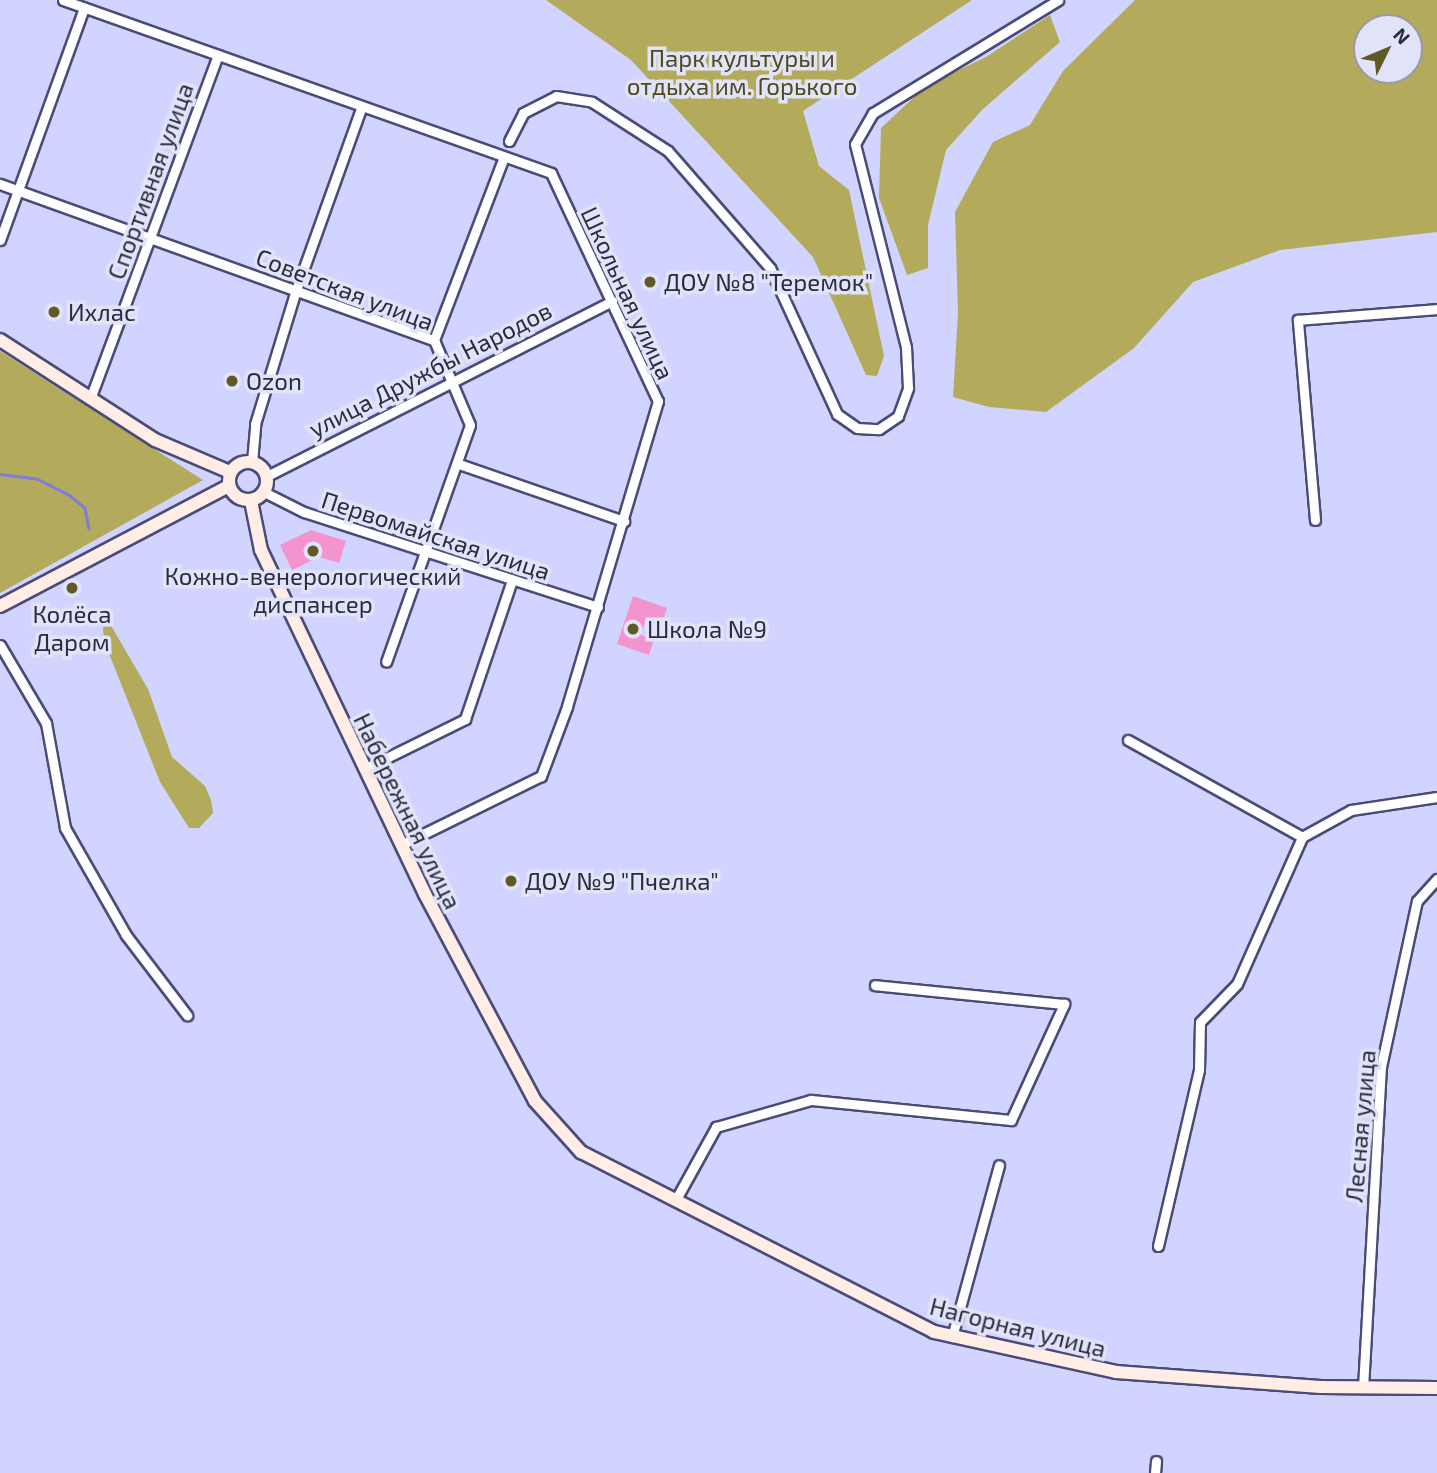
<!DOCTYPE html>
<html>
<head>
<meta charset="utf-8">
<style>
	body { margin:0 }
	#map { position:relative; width:1437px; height:1473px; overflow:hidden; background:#d1d4fe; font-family:"Exo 2",sans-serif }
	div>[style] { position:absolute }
	.green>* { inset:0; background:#b3aa5b }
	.stream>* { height:2.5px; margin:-1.25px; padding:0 1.25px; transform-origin:1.25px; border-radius:1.25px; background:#7e7dd8 }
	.building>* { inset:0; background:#f394cf }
	.roads { filter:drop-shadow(2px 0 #4b4b78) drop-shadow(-2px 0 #4b4b78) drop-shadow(0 2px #4b4b78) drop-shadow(0 -2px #4b4b78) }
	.street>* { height:9px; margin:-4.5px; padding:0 4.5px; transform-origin:4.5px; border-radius:4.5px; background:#fff }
	.secondary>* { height:12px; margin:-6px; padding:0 6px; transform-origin:6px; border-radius:6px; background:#ffede6 }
	.secondary>.ring { margin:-6px; padding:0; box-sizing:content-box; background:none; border:12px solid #ffede6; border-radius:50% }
	.dots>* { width:19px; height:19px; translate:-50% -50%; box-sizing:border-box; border:4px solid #e1e3f8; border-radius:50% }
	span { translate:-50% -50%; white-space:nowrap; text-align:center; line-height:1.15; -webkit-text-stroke:7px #e1e3f8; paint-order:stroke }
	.park-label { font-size:24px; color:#4f491b }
	.street-label { font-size:24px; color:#2a2b3f }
	.poi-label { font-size:24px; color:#2a2b3f }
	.left { translate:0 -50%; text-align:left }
	.north { position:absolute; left:1353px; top:14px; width:70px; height:70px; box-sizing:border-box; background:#e1e3f8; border:2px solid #9899ae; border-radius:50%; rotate:47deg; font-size:19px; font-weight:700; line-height:28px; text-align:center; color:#2a2b3f }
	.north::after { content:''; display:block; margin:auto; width:24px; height:32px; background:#5f5926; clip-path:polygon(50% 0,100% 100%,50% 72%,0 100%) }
</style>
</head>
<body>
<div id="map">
	<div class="green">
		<i style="clip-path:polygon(546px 0,972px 0,803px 111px,819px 166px,849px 190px,884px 356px,877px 376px,866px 375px,813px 257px,631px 60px)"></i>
		<i style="clip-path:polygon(evenodd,1135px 0,1437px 0,1437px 232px,1280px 250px,1193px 282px,1134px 348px,1046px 412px,989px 407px,953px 397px,958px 313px,955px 212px,993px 142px,1030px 125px,1063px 71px,1135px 0,1367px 28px,1409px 28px,1409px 70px,1367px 70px,1367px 28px)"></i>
		<i style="clip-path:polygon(1050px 15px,1060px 42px,982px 110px,946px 150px,928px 225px,928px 268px,907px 275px,879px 198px,881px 128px,926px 86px,986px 57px)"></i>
		<i style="clip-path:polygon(0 351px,203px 480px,0 593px)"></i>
		<i style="clip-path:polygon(110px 624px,148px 689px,172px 757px,205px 786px,211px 800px,213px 813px,199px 828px,189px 828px,160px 782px,104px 641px,103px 627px)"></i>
	</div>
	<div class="stream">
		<i style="left:0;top:474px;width:38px;rotate:7deg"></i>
		<i style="left:38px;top:479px;width:34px;rotate:27deg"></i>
		<i style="left:68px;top:494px;width:22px;rotate:39deg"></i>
		<i style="left:85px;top:508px;width:21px;rotate:79deg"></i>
	</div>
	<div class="building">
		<i style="clip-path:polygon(311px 530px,346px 541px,339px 563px,319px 557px,292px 570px,280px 545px)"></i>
		<i style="clip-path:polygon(633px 596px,667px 608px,662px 623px,646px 618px,641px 635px,654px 639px,649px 655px,617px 644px)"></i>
	</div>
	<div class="roads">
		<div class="street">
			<i style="left:63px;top:0;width:518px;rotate:19.52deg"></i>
			<i style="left:551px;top:173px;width:252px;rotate:64.9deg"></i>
			<i style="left:658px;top:401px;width:319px;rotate:106.6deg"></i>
			<i style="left:567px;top:707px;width:74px;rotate:110.6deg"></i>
			<i style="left:541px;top:776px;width:156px;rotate:153.8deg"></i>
			<i style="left:509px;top:141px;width:31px;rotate:-63deg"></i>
			<i style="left:523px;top:113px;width:37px;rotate:-27deg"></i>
			<i style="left:556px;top:96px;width:36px;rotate:9deg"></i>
			<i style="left:592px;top:102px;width:90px;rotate:32.8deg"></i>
			<i style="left:668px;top:151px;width:155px;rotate:48.9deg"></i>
			<i style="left:770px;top:268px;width:161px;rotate:65.3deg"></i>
			<i style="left:837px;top:414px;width:24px;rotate:35deg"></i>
			<i style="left:857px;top:428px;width:22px;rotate:3deg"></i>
			<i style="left:879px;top:429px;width:23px;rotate:-34deg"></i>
			<i style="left:898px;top:416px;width:30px;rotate:-70deg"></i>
			<i style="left:908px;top:388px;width:41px;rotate:-92.8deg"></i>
			<i style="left:906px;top:347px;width:209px;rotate:-104.1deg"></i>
			<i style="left:855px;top:144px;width:36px;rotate:-60deg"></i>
			<i style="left:873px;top:113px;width:217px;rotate:-31.4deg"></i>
			<i style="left:0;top:184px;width:461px;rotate:19.8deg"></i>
			<i style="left:434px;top:340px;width:92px;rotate:67deg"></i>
			<i style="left:470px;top:425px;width:251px;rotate:109.5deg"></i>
			<i style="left:0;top:240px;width:247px;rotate:-70.1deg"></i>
			<i style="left:434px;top:340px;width:194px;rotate:-69.1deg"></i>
			<i style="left:90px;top:399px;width:367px;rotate:-69.6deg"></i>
			<i style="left:252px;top:462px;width:38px;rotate:-85deg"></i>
			<i style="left:255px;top:424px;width:140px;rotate:-73deg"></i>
			<i style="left:296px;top:290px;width:195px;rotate:-70.3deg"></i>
			<i style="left:459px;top:464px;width:175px;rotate:19.1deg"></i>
			<i style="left:267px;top:476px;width:387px;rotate:-26.9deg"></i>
			<i style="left:264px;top:492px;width:45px;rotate:26.6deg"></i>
			<i style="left:304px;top:512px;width:309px;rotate:17.9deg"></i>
			<i style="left:1315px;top:520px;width:201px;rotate:-94.9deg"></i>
			<i style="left:1298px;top:320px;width:139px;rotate:-4.5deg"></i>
			<i style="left:0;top:645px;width:91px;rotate:59.5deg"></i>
			<i style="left:46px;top:723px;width:107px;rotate:79.7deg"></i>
			<i style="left:65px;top:828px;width:123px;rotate:60.3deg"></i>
			<i style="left:126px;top:935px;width:101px;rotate:52.7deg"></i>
			<i style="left:1128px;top:740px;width:199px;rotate:29.1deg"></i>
			<i style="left:364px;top:769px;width:113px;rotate:-26.3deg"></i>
			<i style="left:465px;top:719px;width:147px;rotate:-71.3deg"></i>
			<i style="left:675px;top:1201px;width:85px;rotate:-61deg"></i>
			<i style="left:716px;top:1127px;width:99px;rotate:-15.9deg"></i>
			<i style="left:811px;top:1100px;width:201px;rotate:5.7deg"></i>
			<i style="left:1011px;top:1120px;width:128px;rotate:-65.4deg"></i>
			<i style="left:1064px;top:1004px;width:190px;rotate:-174.3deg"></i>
			<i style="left:1158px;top:1246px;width:181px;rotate:-76.9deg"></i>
			<i style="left:1199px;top:1070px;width:48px;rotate:-88.8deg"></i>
			<i style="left:1200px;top:1022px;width:53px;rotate:-45.8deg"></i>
			<i style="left:1237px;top:984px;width:161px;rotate:-66.1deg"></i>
			<i style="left:1302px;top:837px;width:56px;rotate:-28.9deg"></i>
			<i style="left:1351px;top:810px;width:87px;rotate:-8.6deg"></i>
			<i style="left:952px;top:1337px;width:178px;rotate:-74.7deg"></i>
			<i style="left:1363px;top:1388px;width:322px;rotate:-86.8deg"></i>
			<i style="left:1381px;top:1067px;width:170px;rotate:-77.8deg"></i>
			<i style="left:1417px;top:901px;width:30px;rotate:-48deg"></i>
			<i style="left:1155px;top:1473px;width:12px;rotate:-85deg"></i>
		</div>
		<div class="secondary">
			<i style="left:0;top:340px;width:184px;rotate:32.8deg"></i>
			<i style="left:155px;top:440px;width:82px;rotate:23.1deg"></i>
			<i class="ring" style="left:229px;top:462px;width:26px;height:26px"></i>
			<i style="left:251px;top:501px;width:50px;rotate:78.5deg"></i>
			<i style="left:261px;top:550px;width:381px;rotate:64.5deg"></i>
			<i style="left:425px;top:894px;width:234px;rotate:62deg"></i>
			<i style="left:535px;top:1101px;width:69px;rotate:48deg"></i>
			<i style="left:581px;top:1152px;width:396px;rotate:27deg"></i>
			<i style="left:934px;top:1332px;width:186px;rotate:12.4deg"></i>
			<i style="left:1116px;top:1372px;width:205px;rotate:4.2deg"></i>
			<i style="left:1320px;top:1387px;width:117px;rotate:0.5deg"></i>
			<i style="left:0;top:606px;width:259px;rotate:-27.7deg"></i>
		</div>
	</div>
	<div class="dots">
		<i style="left:650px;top:282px;background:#5f5926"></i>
		<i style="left:54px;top:312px;background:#5f5926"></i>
		<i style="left:232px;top:381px;background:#5f5926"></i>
		<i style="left:313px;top:551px;background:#5f5926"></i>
		<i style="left:72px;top:588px;background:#5f5926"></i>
		<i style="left:633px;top:629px;background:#5f5926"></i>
		<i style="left:511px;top:881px;background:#5f5926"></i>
	</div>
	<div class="park-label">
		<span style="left:742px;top:72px">Парк культуры и<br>отдыха им. Горького</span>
	</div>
	<div class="street-label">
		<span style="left:150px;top:181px;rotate:-70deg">Спортивная улица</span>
		<span style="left:345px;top:289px;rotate:21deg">Советская улица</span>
		<span style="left:628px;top:293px;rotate:65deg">Школьная улица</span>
		<span style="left:430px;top:369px;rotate:-27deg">улица Дружбы Народов</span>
		<span style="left:436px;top:535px;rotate:18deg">Первомайская улица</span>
		<span style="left:408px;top:811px;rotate:64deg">Набережная улица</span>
		<span style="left:1360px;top:1126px;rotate:-85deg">Лесная улица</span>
		<span style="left:1018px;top:1327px;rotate:14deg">Нагорная улица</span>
	</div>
	<div class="poi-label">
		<span class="left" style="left:664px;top:282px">ДОУ №8 "Теремок"</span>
		<span class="left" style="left:68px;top:312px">Ихлас</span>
		<span class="left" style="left:246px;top:381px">Ozon</span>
		<span style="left:313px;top:590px">Кожно-венерологический<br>диспансер</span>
		<span style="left:72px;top:628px">Колёса<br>Даром</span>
		<span class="left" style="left:647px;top:629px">Школа №9</span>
		<span class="left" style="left:525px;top:881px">ДОУ №9 "Пчелка"</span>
	</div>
	<div class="north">N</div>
</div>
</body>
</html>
